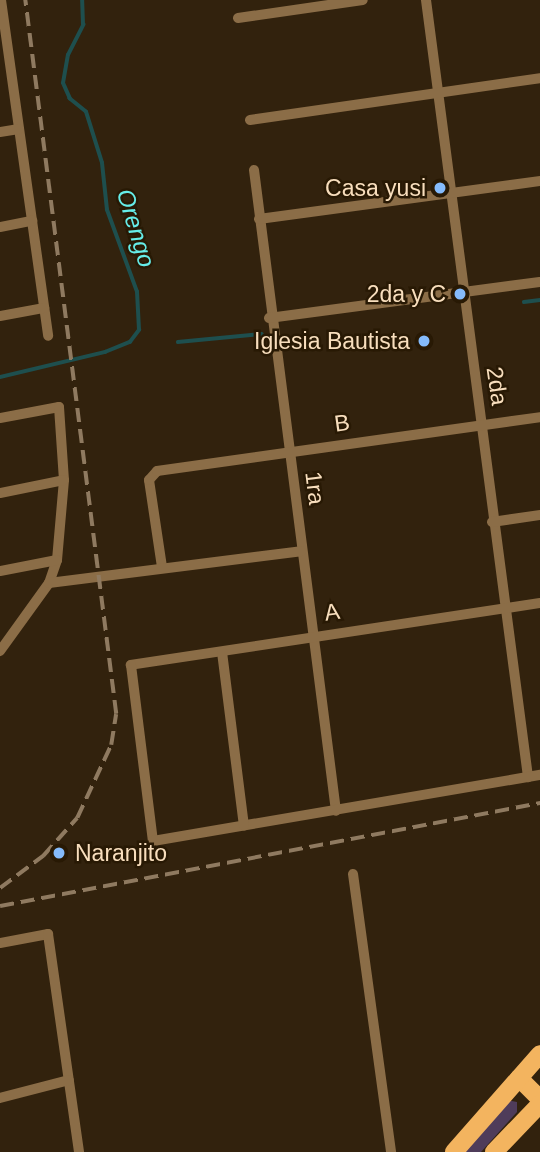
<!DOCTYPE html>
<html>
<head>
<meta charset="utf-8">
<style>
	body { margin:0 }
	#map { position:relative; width:540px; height:1152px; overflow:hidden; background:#32220d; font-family:Helvetica,sans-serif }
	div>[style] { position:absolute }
	.green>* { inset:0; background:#4f3c5a }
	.stream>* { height:3.5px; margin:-1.75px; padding:0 1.75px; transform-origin:1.75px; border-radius:1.75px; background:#1e4f4e }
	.street>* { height:10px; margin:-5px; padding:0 5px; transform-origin:5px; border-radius:5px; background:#8b6d47 }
	.primary>* { height:18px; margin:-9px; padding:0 9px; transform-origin:9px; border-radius:9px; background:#f3b45f }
	.rail>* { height:3.5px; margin-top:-1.75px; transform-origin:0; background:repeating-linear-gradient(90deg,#8f7a60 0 14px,transparent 0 21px) }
	.dots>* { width:19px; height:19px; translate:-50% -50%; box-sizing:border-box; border:4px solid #281904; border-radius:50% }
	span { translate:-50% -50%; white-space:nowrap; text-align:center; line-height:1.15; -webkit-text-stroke:5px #281904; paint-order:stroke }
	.poi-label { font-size:23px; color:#f8debd }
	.right { translate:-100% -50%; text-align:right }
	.left { translate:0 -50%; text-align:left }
	.street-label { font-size:23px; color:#f8debd }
	.water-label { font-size:24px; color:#66ede9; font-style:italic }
</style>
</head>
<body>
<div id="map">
	<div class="green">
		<i style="clip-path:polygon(507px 1100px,517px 1102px,517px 1112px,481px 1152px,461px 1152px)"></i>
	</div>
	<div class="stream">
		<i style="left:524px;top:302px;width:16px;rotate:-7deg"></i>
		<i style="left:178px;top:342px;width:84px;rotate:-5.4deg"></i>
		<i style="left:0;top:377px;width:108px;rotate:-13.4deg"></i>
		<i style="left:105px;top:352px;width:27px;rotate:-22deg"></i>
		<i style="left:130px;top:342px;width:15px;rotate:-53deg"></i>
		<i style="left:139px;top:330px;width:38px;rotate:-93deg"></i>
		<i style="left:137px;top:292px;width:87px;rotate:-110.1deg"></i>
		<i style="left:107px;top:210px;width:47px;rotate:-96.1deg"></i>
		<i style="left:102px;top:163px;width:53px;rotate:-107.4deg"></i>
		<i style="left:86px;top:112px;width:21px;rotate:-141deg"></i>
		<i style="left:70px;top:99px;width:17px;rotate:-114deg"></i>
		<i style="left:63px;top:83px;width:28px;rotate:-80deg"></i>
		<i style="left:68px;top:55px;width:34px;rotate:-63deg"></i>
		<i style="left:83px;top:25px;width:25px;rotate:-92deg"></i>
	</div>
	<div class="street">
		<i style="left:1px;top:0;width:339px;rotate:82deg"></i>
		<i style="left:426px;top:0;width:784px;rotate:82.52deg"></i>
		<i style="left:238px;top:18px;width:126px;rotate:-8.2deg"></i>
		<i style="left:250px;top:120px;width:293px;rotate:-8.2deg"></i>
		<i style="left:0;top:132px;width:19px;rotate:-9deg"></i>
		<i style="left:254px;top:170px;width:646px;rotate:82.71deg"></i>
		<i style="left:259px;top:219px;width:284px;rotate:-7.7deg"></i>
		<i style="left:0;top:227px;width:33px;rotate:-11deg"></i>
		<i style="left:0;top:316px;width:45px;rotate:-10.3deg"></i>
		<i style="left:269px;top:318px;width:273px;rotate:-7.6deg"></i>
		<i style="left:0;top:418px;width:60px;rotate:-10.6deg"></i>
		<i style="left:59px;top:407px;width:73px;rotate:86.1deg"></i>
		<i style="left:64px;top:480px;width:80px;rotate:95deg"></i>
		<i style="left:57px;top:560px;width:24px;rotate:109deg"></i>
		<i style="left:49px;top:583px;width:84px;rotate:125.8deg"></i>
		<i style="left:0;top:493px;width:65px;rotate:-11.5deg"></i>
		<i style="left:492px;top:522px;width:49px;rotate:-8.3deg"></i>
		<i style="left:162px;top:567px;width:88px;rotate:-98.5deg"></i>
		<i style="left:149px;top:480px;width:12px;rotate:-48deg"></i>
		<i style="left:157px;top:471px;width:387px;rotate:-8deg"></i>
		<i style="left:0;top:571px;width:58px;rotate:-10.9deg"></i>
		<i style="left:49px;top:583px;width:254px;rotate:-7.2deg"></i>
		<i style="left:540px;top:603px;width:414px;rotate:171.4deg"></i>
		<i style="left:131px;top:665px;width:177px;rotate:82.9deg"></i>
		<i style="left:153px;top:841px;width:393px;rotate:-9.7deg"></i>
		<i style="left:222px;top:652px;width:175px;rotate:82.8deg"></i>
		<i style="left:353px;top:874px;width:281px;rotate:82.2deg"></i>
		<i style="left:0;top:943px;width:49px;rotate:-10.6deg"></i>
		<i style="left:48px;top:934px;width:220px;rotate:81.9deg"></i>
		<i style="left:0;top:1098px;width:71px;rotate:-14.6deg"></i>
	</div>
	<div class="primary">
		<i style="left:519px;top:1078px;width:30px;rotate:45deg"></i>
		<i style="left:454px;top:1152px;width:130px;rotate:-48.7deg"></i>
		<i style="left:494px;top:1152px;width:66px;rotate:-46.2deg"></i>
	</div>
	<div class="rail">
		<i style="left:0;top:888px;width:54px;rotate:-36.7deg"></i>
		<i style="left:43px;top:856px;width:51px;rotate:-48.2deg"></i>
		<i style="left:77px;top:818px;width:81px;rotate:-65deg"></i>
		<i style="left:111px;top:745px;width:31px;rotate:-81deg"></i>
		<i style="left:116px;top:714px;width:720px;rotate:-97.26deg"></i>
		<i style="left:0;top:906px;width:550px;rotate:-10.8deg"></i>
	</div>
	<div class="dots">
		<i style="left:440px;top:188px;background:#85bbfb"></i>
		<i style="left:460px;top:294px;background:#85bbfb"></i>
		<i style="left:424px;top:341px;background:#85bbfb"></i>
		<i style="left:59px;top:853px;background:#85bbfb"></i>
	</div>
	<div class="poi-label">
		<span class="right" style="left:426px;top:188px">Casa yusi</span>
		<span class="right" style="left:446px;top:294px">2da y C</span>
		<span class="right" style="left:410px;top:341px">Iglesia Bautista</span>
		<span class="left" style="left:75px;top:853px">Naranjito</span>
	</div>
	<div class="street-label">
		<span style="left:497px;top:386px;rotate:82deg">2da</span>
		<span style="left:342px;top:423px;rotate:-8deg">B</span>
		<span style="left:315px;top:488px;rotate:83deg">1ra</span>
		<span style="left:332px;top:612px;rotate:-8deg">A</span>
	</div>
	<div class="water-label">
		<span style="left:136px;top:228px;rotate:73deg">Orengo</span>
	</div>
</div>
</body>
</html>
